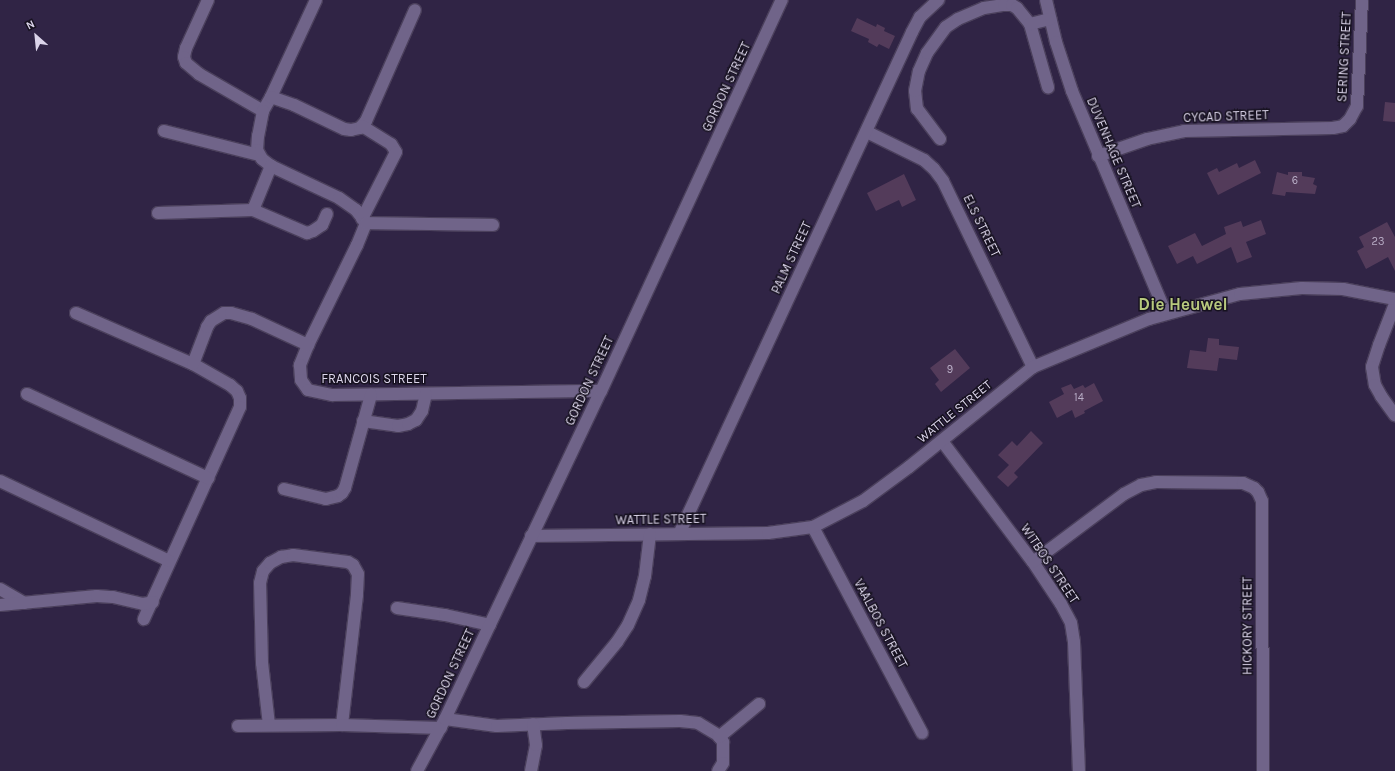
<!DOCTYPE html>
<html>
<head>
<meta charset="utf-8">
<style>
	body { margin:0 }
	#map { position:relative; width:1395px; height:771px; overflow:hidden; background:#302445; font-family:Karla,sans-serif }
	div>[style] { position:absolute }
	.building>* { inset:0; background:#533b5a }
	.roads { filter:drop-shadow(1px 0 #4b405c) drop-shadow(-1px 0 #4b405c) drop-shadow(0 1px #4b405c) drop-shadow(0 -1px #4b405c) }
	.minor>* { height:12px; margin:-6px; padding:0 6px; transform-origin:6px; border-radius:6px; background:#706489 }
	span { translate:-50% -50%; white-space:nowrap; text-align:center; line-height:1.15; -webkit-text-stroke:3px #16111f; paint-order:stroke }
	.number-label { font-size:11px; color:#b9aec6 }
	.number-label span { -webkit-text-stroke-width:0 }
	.street-label { font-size:13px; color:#dbd4ea }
	.district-label { font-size:17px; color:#b8c97e; font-weight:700 }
	.north { position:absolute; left:16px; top:16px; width:40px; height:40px; -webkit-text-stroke:3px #16111f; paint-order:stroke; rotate:333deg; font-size:11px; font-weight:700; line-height:16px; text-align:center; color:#dbd4ea }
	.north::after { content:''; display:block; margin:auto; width:14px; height:18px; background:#dbd4ea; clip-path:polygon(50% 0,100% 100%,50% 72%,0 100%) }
</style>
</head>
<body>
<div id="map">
	<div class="building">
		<i style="clip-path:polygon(857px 18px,876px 27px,877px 24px,885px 28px,884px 31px,895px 36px,889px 49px,879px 44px,877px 47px,868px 42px,869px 39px,851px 31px)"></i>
		<i style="clip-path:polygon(1385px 102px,1395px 103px,1395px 122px,1383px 121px)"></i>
		<i style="clip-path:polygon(1255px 160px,1261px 173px,1218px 195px,1207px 173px,1217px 168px,1219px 172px,1237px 163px,1239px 168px)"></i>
		<i style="clip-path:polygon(1277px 172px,1288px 175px,1288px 172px,1302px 172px,1302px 176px,1315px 178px,1313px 184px,1317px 186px,1315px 194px,1286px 192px,1285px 196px,1272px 194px)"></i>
		<i style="clip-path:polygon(904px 174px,916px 200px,902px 207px,899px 200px,876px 211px,867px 193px)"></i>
		<i style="clip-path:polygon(1261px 220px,1266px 234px,1246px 242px,1252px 257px,1237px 263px,1231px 247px,1197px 264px,1193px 256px,1177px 264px,1168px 246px,1195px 233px,1202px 246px,1226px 234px,1224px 227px,1241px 221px,1243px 227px)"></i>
		<i style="clip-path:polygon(1387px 222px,1395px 237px,1395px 271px,1388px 257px,1366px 269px,1357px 251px,1364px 247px,1359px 237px)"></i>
		<i style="clip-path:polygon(1208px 338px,1219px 339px,1219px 345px,1239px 347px,1237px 360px,1219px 358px,1217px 371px,1187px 368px,1190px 350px,1206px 352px)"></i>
		<i style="clip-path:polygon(955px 349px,970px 368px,941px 392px,935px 384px,939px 380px,930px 368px)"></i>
		<i style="clip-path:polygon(1094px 383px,1103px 401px,1084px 411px,1085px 413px,1075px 418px,1072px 410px,1057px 418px,1049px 402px,1064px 394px,1061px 388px,1071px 384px,1074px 389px,1083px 385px,1085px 388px)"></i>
		<i style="clip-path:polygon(1031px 431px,1043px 443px,1014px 473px,1018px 477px,1008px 487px,997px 477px,1009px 465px,998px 455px,1012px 441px,1017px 446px)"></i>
	</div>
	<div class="roads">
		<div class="minor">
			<i style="left:208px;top:0;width:53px;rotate:114.6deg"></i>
			<i style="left:186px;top:48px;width:9px;rotate:103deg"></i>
			<i style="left:184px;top:57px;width:6px;rotate:72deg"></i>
			<i style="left:186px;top:63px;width:17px;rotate:40deg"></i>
			<i style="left:199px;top:74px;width:74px;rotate:30deg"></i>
			<i style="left:316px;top:0;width:107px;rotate:114.9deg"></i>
			<i style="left:271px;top:97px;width:16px;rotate:120deg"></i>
			<i style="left:263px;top:111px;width:25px;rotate:101deg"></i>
			<i style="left:258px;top:136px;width:14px;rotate:94deg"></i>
			<i style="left:257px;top:150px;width:10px;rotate:61deg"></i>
			<i style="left:262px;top:159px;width:11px;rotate:38deg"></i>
			<i style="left:271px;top:166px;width:75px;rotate:25.2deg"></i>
			<i style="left:339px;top:198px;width:21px;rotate:35deg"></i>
			<i style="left:356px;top:210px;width:16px;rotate:52deg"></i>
			<i style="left:1046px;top:0;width:43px;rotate:76.6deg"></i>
			<i style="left:1056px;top:42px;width:52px;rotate:71.9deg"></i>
			<i style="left:1072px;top:91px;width:241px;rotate:67.1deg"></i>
			<i style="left:1030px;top:24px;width:66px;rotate:74.1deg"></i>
			<i style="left:271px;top:97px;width:24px;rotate:19deg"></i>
			<i style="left:294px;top:105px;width:55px;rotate:25.6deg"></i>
			<i style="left:344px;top:129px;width:7px;rotate:8deg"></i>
			<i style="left:351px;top:130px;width:9px;rotate:-13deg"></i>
			<i style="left:360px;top:128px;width:9px;rotate:-49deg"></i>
			<i style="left:366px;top:121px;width:121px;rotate:-66.2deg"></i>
			<i style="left:362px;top:126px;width:34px;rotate:32deg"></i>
			<i style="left:391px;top:144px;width:9px;rotate:58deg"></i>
			<i style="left:396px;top:152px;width:75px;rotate:116.9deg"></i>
			<i style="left:164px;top:131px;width:98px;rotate:14.2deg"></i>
			<i style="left:867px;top:132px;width:64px;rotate:26.2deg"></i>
			<i style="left:924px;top:160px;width:13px;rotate:42deg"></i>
			<i style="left:934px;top:169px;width:15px;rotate:53deg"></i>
			<i style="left:943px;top:181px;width:207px;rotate:64.2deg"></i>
			<i style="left:940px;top:139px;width:38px;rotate:-127deg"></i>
			<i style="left:917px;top:109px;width:18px;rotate:-96deg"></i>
			<i style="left:915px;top:91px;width:20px;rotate:-79deg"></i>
			<i style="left:919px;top:71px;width:20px;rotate:-66deg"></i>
			<i style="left:927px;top:53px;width:32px;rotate:-54deg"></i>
			<i style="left:946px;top:27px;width:14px;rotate:-34deg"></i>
			<i style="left:958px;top:19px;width:28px;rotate:-23deg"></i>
			<i style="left:984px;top:8px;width:20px;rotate:-9deg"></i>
			<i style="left:1004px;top:5px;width:8px"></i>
			<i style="left:1012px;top:5px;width:6px;rotate:31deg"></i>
			<i style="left:1017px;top:8px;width:21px;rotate:51deg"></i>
			<i style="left:1030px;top:24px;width:21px;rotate:-14deg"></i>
			<i style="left:1098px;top:156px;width:52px;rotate:-19.1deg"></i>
			<i style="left:1147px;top:139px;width:38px;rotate:-12deg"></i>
			<i style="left:1184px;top:131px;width:149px;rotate:-1.2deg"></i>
			<i style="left:1333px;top:128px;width:10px;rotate:-11deg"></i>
			<i style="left:1343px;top:126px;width:10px;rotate:-45deg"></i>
			<i style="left:1350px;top:119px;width:15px;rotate:-62deg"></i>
			<i style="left:1357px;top:106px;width:106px;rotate:-87.3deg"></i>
			<i style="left:253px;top:210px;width:59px;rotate:23.1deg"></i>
			<i style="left:307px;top:233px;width:6px;rotate:-18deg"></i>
			<i style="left:313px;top:231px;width:11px;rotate:-34deg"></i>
			<i style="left:322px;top:225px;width:12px;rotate:-66deg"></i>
			<i style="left:158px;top:213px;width:95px;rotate:-1.8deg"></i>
			<i style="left:253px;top:210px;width:48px;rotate:-67.8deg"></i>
			<i style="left:366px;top:223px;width:24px;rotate:112deg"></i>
			<i style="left:357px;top:245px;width:111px;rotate:116.1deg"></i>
			<i style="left:308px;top:345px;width:22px;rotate:112deg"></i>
			<i style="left:300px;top:365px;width:15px;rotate:86deg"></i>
			<i style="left:301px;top:380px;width:12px;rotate:55deg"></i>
			<i style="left:308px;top:390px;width:25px;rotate:12deg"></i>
			<i style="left:332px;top:395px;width:269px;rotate:-0.9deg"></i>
			<i style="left:366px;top:223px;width:127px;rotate:0.9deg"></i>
			<i style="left:1395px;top:304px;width:44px;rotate:111.3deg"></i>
			<i style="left:1379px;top:345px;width:23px;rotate:108deg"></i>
			<i style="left:1372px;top:367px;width:18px;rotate:81deg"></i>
			<i style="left:1375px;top:385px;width:13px;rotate:61deg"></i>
			<i style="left:1381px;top:396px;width:24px;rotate:54deg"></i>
			<i style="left:76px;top:313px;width:128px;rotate:23.6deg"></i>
			<i style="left:193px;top:364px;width:43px;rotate:29.6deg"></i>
			<i style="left:230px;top:385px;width:9px;rotate:41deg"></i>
			<i style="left:237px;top:391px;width:8px;rotate:67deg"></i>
			<i style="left:240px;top:398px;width:9px;rotate:90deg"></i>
			<i style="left:240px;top:407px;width:233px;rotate:114.4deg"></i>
			<i style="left:193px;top:364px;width:40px;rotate:-69deg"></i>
			<i style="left:207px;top:327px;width:7px;rotate:-56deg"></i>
			<i style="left:211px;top:321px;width:15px;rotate:-32deg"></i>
			<i style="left:224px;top:313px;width:7px"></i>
			<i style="left:231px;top:313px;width:22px;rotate:16deg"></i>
			<i style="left:252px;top:319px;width:62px;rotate:24.9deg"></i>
			<i style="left:27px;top:394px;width:200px;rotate:24.9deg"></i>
			<i style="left:363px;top:421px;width:35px;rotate:8deg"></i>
			<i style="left:398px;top:426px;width:10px;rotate:-11deg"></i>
			<i style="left:408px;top:424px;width:9px;rotate:-27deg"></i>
			<i style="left:416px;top:420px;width:11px;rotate:-56deg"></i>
			<i style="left:422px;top:411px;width:17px;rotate:-77deg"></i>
			<i style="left:942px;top:441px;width:151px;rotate:53.1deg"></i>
			<i style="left:1033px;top:562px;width:50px;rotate:56.3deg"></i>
			<i style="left:1061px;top:604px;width:21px;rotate:62deg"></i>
			<i style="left:1071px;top:623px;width:19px;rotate:81deg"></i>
			<i style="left:1074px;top:642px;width:129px;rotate:87.8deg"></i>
			<i style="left:0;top:481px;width:187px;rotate:25.3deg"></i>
			<i style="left:284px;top:489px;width:43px;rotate:13.4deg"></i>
			<i style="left:326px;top:499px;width:12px;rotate:-14deg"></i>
			<i style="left:338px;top:496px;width:5px;rotate:-37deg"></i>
			<i style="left:342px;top:493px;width:6px;rotate:-59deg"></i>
			<i style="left:345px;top:488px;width:97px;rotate:-74.4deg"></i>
			<i style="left:813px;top:527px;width:233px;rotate:62.1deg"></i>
			<i style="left:679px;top:534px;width:553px;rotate:-65.1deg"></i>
			<i style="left:912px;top:32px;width:17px;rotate:-62deg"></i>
			<i style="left:920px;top:17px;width:25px;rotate:-43deg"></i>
			<i style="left:531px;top:536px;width:237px;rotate:-0.7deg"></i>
			<i style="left:768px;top:533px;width:45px;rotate:-7.6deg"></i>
			<i style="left:813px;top:527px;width:56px;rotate:-27.5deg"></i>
			<i style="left:863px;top:501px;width:57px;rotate:-36.5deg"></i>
			<i style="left:909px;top:467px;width:159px;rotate:-38.9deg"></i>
			<i style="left:1033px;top:367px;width:126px;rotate:-22.5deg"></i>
			<i style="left:1149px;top:319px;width:94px;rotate:-15.4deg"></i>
			<i style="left:1240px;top:294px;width:62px;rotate:-5.5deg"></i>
			<i style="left:1302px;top:288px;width:41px;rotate:1.4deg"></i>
			<i style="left:1343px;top:289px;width:53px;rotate:10.9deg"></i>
			<i style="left:1033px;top:562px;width:114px;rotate:-36.8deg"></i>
			<i style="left:1124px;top:494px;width:19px;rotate:-28deg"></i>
			<i style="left:1141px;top:485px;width:15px;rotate:-11deg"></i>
			<i style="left:1156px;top:482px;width:87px;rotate:0.7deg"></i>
			<i style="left:1243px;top:483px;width:12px;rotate:24deg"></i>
			<i style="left:1254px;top:488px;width:6px;rotate:45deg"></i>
			<i style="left:1258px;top:492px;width:10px;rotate:66deg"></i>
			<i style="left:1262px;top:501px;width:270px;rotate:89.8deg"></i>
			<i style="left:0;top:589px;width:28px;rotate:30deg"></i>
			<i style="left:0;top:605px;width:97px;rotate:-5.3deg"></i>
			<i style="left:97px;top:596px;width:16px;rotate:4deg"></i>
			<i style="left:113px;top:597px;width:31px;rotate:13deg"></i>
			<i style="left:143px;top:604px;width:10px;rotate:-11deg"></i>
			<i style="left:397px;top:608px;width:49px;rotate:8.3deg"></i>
			<i style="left:445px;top:615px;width:46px;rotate:12.5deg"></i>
			<i style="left:584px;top:682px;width:52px;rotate:-50.5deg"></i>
			<i style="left:617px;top:642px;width:20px;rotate:-57deg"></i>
			<i style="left:628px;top:625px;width:27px;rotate:-66deg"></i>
			<i style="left:639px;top:600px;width:25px;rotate:-76deg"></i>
			<i style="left:645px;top:576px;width:42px;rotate:-83.2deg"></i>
			<i style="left:445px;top:719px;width:52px;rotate:7.7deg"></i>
			<i style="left:497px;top:726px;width:70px;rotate:-2.5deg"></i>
			<i style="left:567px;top:723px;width:113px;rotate:-1deg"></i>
			<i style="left:680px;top:721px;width:18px;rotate:6deg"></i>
			<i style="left:698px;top:723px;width:23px;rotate:31deg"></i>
			<i style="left:718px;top:735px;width:9px;rotate:54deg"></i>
			<i style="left:723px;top:742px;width:21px;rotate:90deg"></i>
			<i style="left:723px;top:763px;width:9px;rotate:122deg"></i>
			<i style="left:269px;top:725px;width:62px;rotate:-96.4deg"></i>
			<i style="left:262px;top:663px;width:80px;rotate:-91.4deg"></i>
			<i style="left:260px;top:583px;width:12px;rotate:-76deg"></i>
			<i style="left:263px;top:571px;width:11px;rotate:-49deg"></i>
			<i style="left:270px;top:563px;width:13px;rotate:-29deg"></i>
			<i style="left:281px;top:557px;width:12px;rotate:-9deg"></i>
			<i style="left:293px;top:555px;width:55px;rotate:7.3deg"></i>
			<i style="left:348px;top:562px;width:6px;rotate:31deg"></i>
			<i style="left:353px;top:565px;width:10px;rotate:61deg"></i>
			<i style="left:358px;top:574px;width:21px;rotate:93deg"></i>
			<i style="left:357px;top:595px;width:131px;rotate:96.6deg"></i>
			<i style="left:238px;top:726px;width:104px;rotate:-0.6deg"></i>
			<i style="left:342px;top:725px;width:99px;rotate:1.7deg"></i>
			<i style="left:719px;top:737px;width:52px;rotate:-39.5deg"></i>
			<i style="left:417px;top:771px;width:59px;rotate:-61.7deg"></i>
			<i style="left:445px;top:719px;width:363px;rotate:-64.6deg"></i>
			<i style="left:601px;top:391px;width:431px;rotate:-65.2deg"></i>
			<i style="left:531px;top:771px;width:26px;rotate:-79deg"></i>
			<i style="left:536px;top:745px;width:21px;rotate:-98deg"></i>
		</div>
	</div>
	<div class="number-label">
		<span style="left:1295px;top:181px">6</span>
		<span style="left:1378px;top:242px">23</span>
		<span style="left:950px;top:370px">9</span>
		<span style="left:1079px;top:398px">14</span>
	</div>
	<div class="street-label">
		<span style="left:1345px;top:57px;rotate:-87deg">SERING STREET</span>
		<span style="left:727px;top:87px;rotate:-65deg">GORDON STREET</span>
		<span style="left:1226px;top:117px;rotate:-2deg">CYCAD STREET</span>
		<span style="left:1113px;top:153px;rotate:67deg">DUVENHAGE STREET</span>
		<span style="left:981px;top:226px;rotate:64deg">ELS STREET</span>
		<span style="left:792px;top:258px;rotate:-65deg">PALM STREET</span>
		<span style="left:374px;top:379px">FRANCOIS STREET</span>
		<span style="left:590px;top:381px;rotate:-65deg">GORDON STREET</span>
		<span style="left:955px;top:412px;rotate:-39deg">WATTLE STREET</span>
		<span style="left:661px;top:520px;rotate:-1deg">WATTLE STREET</span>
		<span style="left:1049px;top:564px;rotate:56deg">WITBOS STREET</span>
		<span style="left:880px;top:624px;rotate:62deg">VAALBOS STREET</span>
		<span style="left:1248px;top:626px;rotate:-90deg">HICKORY STREET</span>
		<span style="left:451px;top:674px;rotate:-65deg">GORDON STREET</span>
	</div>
	<div class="district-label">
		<span style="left:1183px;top:305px">Die Heuwel</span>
	</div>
	<div class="north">N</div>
</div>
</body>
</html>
